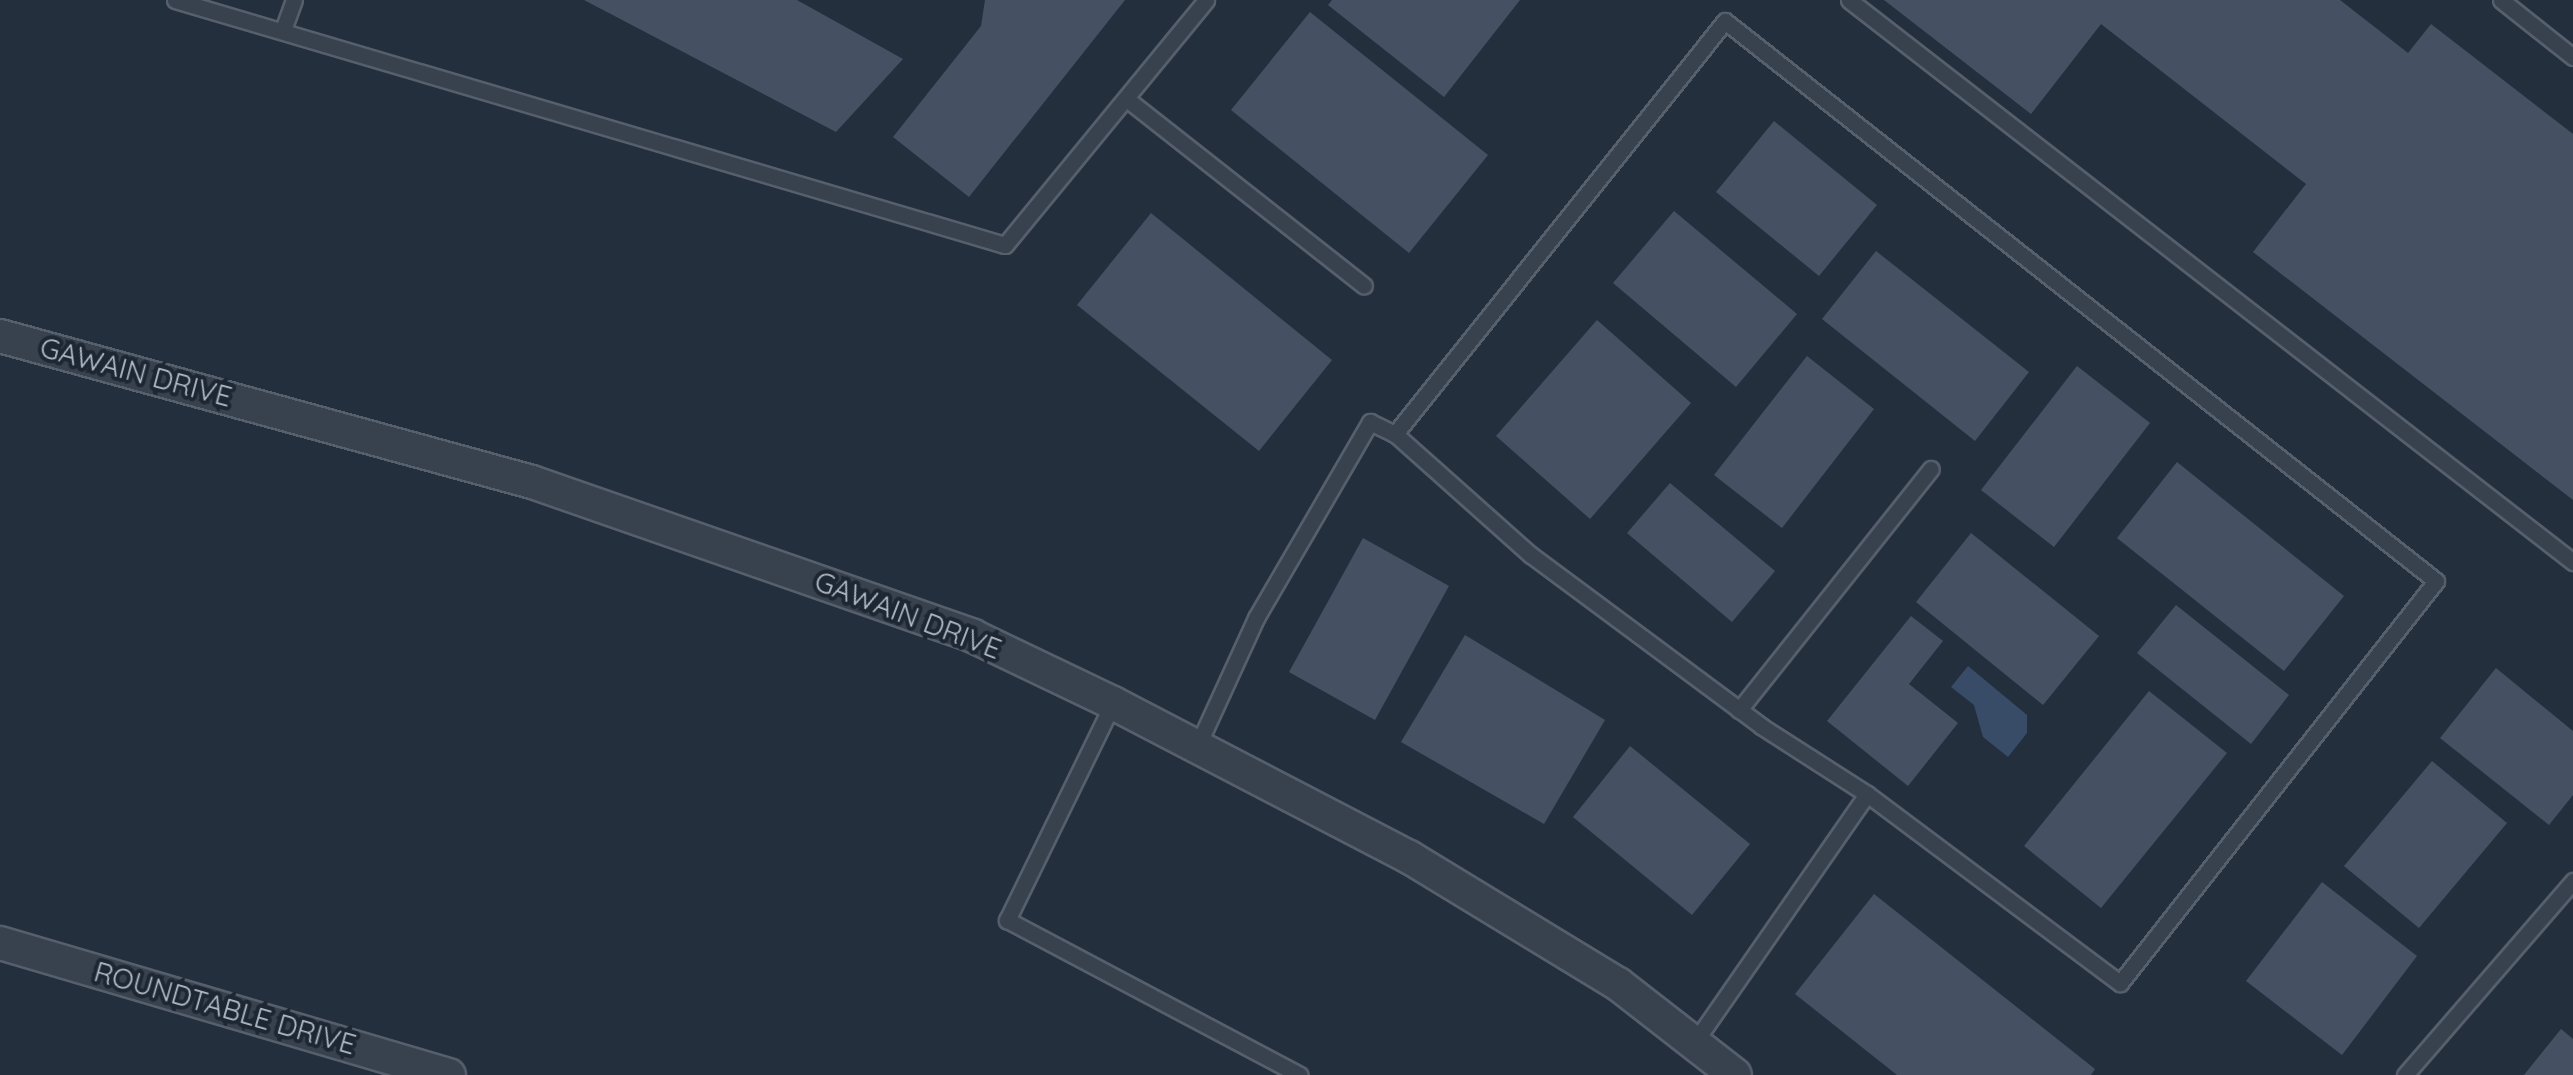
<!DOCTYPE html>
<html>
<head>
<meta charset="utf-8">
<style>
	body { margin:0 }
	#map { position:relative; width:2573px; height:1075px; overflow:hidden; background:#242f3e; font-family:Quicksand,sans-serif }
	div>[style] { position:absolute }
	.water>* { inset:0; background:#394c67 }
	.building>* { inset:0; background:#455162 }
	.roads { filter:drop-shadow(2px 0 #565f6c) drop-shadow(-2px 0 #565f6c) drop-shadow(0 2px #565f6c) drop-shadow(0 -2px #565f6c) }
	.lane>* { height:15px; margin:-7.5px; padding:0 7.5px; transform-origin:7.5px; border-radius:7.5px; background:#38414e }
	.street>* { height:32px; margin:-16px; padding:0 16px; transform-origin:16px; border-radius:16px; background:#38414e }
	span { translate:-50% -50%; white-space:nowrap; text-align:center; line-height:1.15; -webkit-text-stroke:8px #1d2633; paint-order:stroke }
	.street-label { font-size:28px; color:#b4bcc9 }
</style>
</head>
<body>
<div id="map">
	<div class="water">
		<i style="clip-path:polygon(1968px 666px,2027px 715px,2027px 733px,2008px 757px,1983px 737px,1974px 705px,1951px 687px)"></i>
	</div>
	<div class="building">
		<i style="clip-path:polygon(584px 0,797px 0,903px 59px,836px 132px)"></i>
		<i style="clip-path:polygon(985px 0,1125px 0,969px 197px,893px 137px,981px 26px)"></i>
		<i style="clip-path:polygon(1332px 0,1520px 0,1444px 97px,1328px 5px)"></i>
		<i style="clip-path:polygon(1884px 0,2340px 0,2408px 53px,2431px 24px,2573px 134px,2573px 500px,2253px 252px,2306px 184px,2101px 24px,2031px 114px)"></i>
		<i style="clip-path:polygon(1310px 12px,1488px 155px,1409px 253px,1231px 110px)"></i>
		<i style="clip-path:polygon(1774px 121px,1877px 205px,1819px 276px,1716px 192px)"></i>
		<i style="clip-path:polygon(1674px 211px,1797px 314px,1736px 387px,1613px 283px)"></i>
		<i style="clip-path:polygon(1151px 213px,1332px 360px,1259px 451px,1077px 305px)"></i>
		<i style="clip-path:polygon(1876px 251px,2029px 372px,1975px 441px,1822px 319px)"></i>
		<i style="clip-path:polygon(1597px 320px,1691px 403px,1590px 519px,1496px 436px)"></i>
		<i style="clip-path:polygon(1807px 356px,1874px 409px,1782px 528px,1714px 475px)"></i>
		<i style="clip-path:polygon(2077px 366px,2150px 423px,2054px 547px,1981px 490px)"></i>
		<i style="clip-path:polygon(2177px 462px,2344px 596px,2284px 671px,2117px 538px)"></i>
		<i style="clip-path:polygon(1670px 483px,1775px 571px,1732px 622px,1627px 533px)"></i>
		<i style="clip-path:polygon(1971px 533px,2099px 636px,2043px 705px,1916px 602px)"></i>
		<i style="clip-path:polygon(1363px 538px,1449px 586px,1375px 720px,1289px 672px)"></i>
		<i style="clip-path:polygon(2176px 605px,2289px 695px,2251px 744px,2137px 653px)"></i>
		<i style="clip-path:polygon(1911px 616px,1943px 641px,1909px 684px,1958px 723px,1908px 786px,1827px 721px)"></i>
		<i style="clip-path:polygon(1465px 635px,1605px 720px,1544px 824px,1401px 742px)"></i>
		<i style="clip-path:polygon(2496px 668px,2573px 731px,2573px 795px,2549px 825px,2440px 738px)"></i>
		<i style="clip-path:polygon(2149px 691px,2227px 753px,2101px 908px,2024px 846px)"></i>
		<i style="clip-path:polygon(1630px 746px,1750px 844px,1692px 915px,1573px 817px)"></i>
		<i style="clip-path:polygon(2432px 761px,2507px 823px,2419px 928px,2344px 866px)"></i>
		<i style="clip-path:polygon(2322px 882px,2417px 956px,2342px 1055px,2246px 981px)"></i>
		<i style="clip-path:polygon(1874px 894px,2095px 1069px,2091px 1075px,1897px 1075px,1795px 994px)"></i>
		<i style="clip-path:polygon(2561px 1029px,2573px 1039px,2573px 1075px,2524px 1075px)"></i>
	</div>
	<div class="roads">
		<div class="lane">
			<i style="left:175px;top:0;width:865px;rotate:16.45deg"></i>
			<i style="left:1005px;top:245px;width:317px;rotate:-50.6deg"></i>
			<i style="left:1849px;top:0;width:917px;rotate:37.82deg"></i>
			<i style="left:2501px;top:0;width:92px;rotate:38.4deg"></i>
			<i style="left:283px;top:30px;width:32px;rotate:-70deg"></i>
			<i style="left:1128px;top:100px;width:300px;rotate:38.2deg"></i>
			<i style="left:1113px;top:703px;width:242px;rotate:116deg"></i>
			<i style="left:1007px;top:920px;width:331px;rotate:27.9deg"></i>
			<i style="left:1739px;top:710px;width:308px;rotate:-51.5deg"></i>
			<i style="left:1197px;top:747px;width:142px;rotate:-65.4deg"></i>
			<i style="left:1256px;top:618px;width:227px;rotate:-59.8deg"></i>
			<i style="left:1370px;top:422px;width:28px;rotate:26deg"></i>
			<i style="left:1694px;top:1043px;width:303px;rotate:-55.2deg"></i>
			<i style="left:1867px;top:794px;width:316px;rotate:36.8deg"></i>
			<i style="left:2120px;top:983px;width:511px;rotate:-51.83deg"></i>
			<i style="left:2436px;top:581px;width:905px;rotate:-141.78deg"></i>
			<i style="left:1725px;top:21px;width:529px;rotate:128.63deg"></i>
			<i style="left:1395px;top:434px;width:182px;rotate:41.7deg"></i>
			<i style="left:1531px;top:555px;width:287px;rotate:36.6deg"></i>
			<i style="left:1761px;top:726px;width:126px;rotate:32.7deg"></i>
			<i style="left:2405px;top:1075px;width:257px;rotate:-49.1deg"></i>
		</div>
		<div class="street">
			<i style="left:0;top:336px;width:552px;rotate:15.35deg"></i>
			<i style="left:532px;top:482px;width:467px;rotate:19.2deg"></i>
			<i style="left:973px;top:636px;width:155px;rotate:25.6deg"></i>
			<i style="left:1113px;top:703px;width:334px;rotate:27.5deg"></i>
			<i style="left:1409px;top:857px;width:245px;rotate:31.3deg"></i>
			<i style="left:1618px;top:984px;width:148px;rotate:37.9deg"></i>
			<i style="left:0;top:943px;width:468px;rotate:16.4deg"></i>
		</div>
	</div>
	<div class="street-label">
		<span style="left:136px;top:372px;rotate:15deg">GAWAIN DRIVE</span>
		<span style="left:908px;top:615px;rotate:21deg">GAWAIN DRIVE</span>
		<span style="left:225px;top:1008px;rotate:16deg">ROUNDTABLE DRIVE</span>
	</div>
</div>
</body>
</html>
